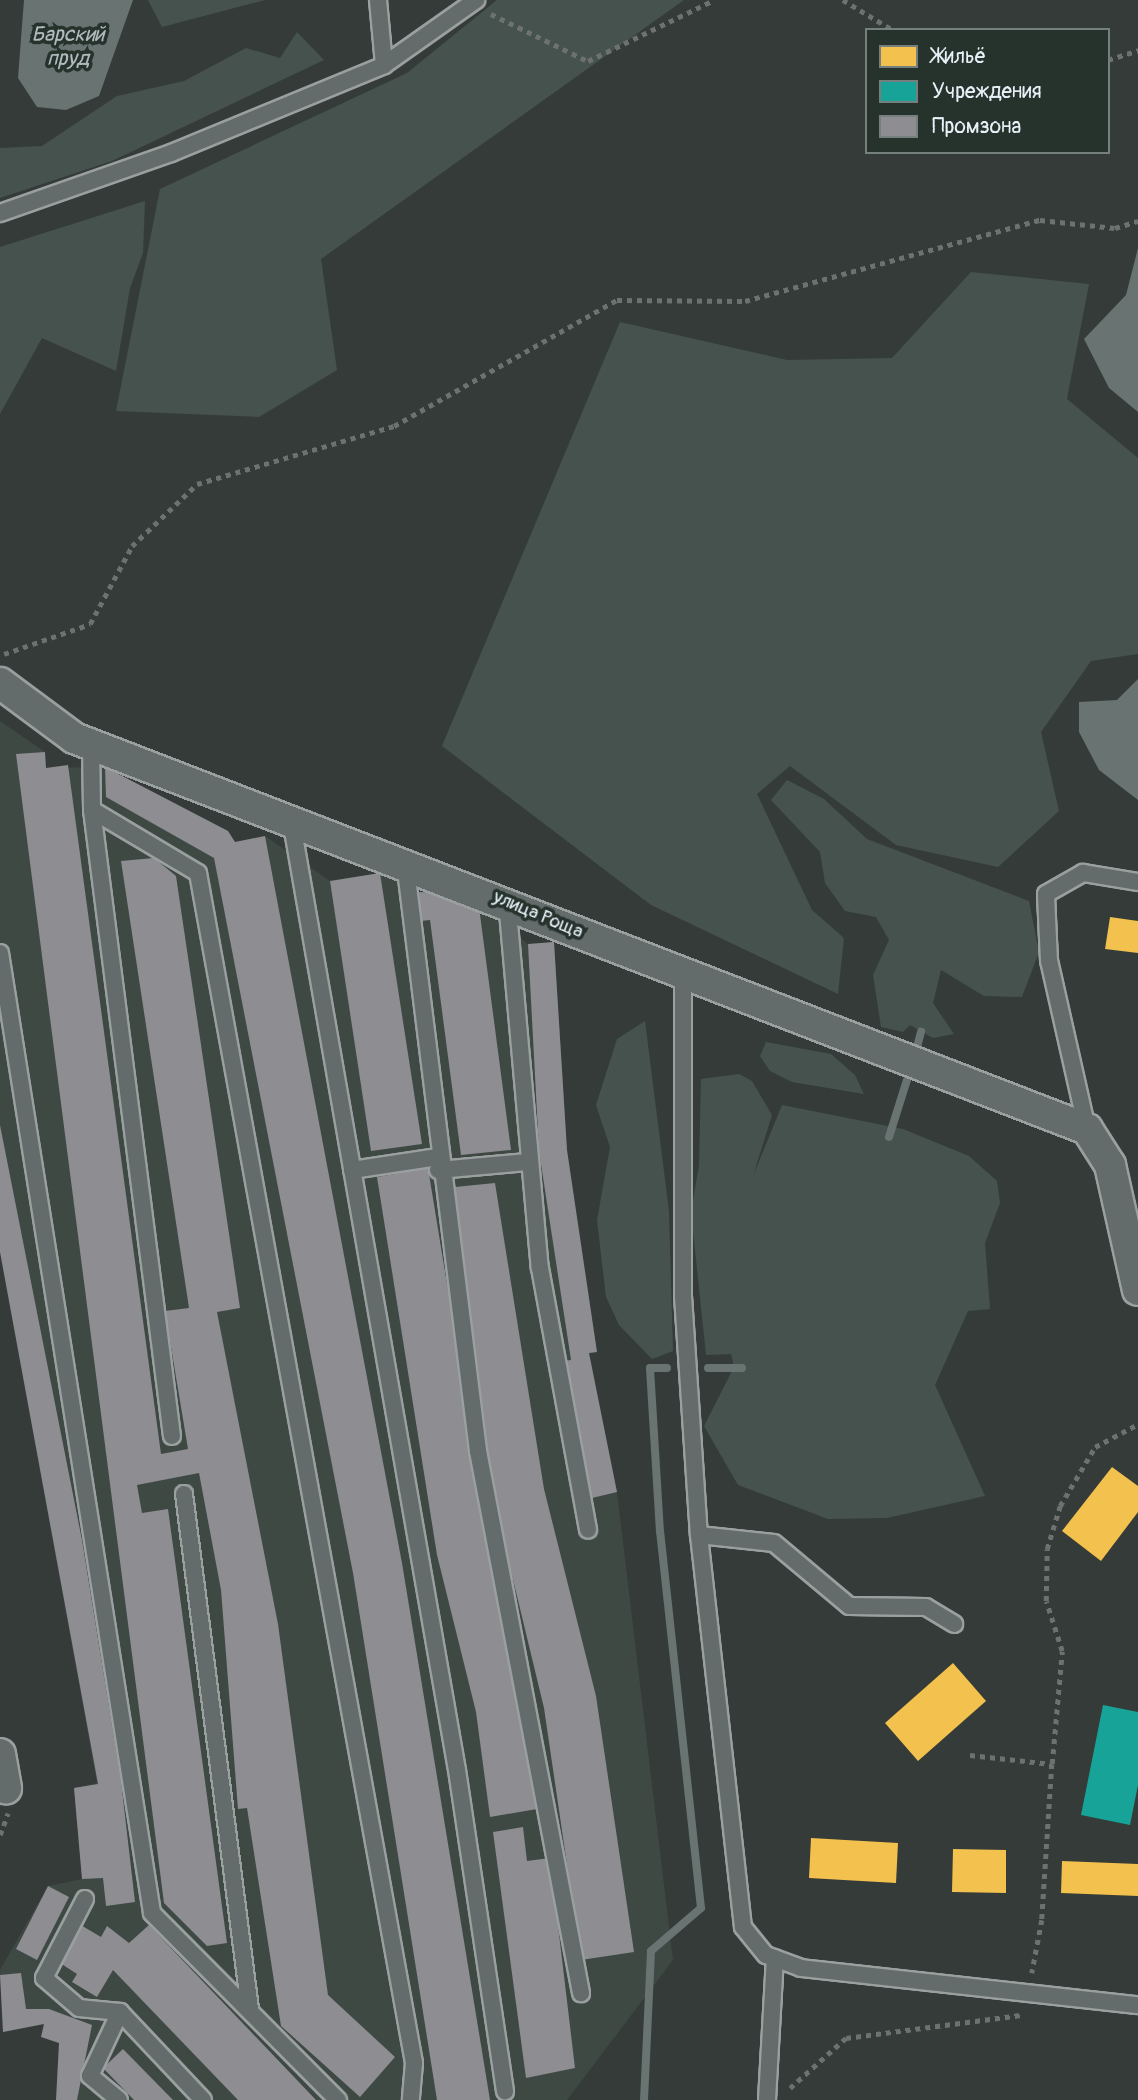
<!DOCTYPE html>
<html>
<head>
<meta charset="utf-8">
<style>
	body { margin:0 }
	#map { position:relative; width:1138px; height:2100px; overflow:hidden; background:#353b38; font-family:Pangolin,sans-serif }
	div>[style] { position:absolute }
	.built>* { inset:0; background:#3e4944 }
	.green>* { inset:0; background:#46524e }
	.water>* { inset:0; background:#687372 }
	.homes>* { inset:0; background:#f2c14e }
	.public>* { inset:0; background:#17a398 }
	.industry>* { inset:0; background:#8d8d92 }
	.stream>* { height:8px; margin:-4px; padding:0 4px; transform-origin:4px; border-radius:4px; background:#687372 }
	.path>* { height:4.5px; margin-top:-2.25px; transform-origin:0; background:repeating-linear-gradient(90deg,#6e7171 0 5px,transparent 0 10px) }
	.roads { filter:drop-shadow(2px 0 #9a9f9f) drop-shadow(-2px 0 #9a9f9f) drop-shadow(0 2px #9a9f9f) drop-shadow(0 -2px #9a9f9f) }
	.service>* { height:16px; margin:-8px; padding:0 8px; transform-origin:8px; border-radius:8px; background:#646b6b }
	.minor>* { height:30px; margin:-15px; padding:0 15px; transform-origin:15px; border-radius:15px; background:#646b6b }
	span { translate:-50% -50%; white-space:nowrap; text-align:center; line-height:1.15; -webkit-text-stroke:7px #26332d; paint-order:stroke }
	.street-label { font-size:19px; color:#e8f1f8 }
	.water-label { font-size:21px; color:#b1bbbe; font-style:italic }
	.legend { position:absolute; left:865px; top:28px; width:245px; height:126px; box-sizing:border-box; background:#26332d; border:2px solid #747f7e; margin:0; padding:9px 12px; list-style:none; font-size:21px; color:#e8f1f8 }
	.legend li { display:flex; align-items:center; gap:14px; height:35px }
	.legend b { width:35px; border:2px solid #747f7e }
</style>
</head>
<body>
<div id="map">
	<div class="built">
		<i style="clip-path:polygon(0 721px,45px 752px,46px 768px,105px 767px,228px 831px,235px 842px,265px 836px,330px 881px,380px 873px,419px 892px,445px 893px,479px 907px,528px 944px,554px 942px,567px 1150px,597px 1352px,589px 1354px,617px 1492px,673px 1960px,567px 2100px,56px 2100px,59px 2043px,41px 2037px,44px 2024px,3px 2032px,0 1970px,48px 1886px,82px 1879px,74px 1788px,97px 1783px,0 1252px)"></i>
	</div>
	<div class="green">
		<i style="clip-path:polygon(148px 0,265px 0,162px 27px)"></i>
		<i style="clip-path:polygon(497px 0,684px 0,321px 259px,337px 370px,259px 417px,116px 411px,160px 189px,407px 73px)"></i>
		<i style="clip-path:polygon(297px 32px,324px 60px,112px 161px,0 198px,0 148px,42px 146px,117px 96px,184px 81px,246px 48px,280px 58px)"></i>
		<i style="clip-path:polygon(145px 201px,143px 253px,130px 288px,116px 371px,42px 338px,0 414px,0 247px)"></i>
		<i style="clip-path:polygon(971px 272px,1089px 284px,1067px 399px,1138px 458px,1138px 654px,1091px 661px,1041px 732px,1059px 811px,998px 867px,896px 845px,790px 766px,757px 794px,812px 910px,844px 938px,838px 994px,651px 905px,442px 746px,620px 322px,787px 360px,892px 358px)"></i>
		<i style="clip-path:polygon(787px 780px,824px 799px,867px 839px,1029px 901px,1039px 952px,1022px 997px,984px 996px,941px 970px,933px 1003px,954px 1034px,933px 1038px,910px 1025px,903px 1032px,881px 1027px,873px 975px,889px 940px,876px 917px,845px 911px,825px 883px,820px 852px,771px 800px)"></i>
		<i style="clip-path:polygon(645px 1021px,669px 1211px,673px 1351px,652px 1359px,619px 1325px,606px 1297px,597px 1220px,610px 1147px,596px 1105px,617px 1039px)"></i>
		<i style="clip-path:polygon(766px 1042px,831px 1054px,855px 1075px,864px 1094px,792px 1082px,770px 1071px,760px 1056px)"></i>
		<i style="clip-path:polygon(739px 1074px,752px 1081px,772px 1115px,753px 1176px,782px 1105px,903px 1129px,969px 1156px,997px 1181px,1000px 1203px,985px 1243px,990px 1309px,968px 1311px,935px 1385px,985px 1496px,887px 1518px,828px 1519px,738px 1485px,704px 1426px,734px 1367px,731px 1354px,706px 1355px,691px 1212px,699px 1165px,701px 1079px)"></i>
	</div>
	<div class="water">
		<i style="clip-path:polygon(24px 0,133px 0,99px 96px,66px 110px,37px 107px,18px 78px)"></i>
		<i style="clip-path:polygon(1138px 248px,1138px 412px,1109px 388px,1084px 339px,1126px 295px)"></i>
		<i style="clip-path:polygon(1138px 679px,1138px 800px,1099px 770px,1079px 732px,1079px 702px,1117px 700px)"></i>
	</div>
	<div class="homes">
		<i style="clip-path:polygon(1110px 917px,1138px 921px,1138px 953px,1105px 949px)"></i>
		<i style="clip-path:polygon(1112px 1467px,1138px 1486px,1138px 1512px,1101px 1561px,1062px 1531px)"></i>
		<i style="clip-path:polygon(953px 1663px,986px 1701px,918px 1761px,885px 1723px)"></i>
		<i style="clip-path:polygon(811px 1838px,898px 1843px,896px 1883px,809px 1878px)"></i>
		<i style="clip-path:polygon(953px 1849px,1006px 1850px,1006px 1893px,952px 1892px)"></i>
		<i style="clip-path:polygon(1062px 1861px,1138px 1864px,1138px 1896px,1061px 1893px)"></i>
	</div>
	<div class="public">
		<i style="clip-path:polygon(1103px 1705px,1138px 1712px,1138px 1785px,1130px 1825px,1081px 1815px)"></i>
	</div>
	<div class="industry">
		<i style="clip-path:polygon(45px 752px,46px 768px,68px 765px,161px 1454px,188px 1449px,165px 1311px,189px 1308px,121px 861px,154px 858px,176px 876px,240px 1308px,217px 1312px,278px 1624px,328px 1995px,395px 2057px,360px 2097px,281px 2026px,247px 1808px,238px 1809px,221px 1590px,199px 1473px,137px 1485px,142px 1513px,168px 1509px,227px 1943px,207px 1946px,164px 1903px,16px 754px)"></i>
		<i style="clip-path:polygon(105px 767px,228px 831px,235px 842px,265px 836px,402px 1563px,490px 2100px,437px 2100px,353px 1573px,214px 858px,106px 797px)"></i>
		<i style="clip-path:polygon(380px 873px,422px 1144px,371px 1151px,330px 881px)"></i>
		<i style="clip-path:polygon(419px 892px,445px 893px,479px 907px,511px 1150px,461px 1155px,430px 920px,421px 921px)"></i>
		<i style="clip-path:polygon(554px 942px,567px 1150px,597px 1352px,589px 1353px,617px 1492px,592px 1498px,564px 1361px,571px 1360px,539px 1151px,528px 944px)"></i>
		<i style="clip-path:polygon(0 1125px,82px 1540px,121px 1781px,135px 1902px,106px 1906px,103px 1878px,82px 1879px,74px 1788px,98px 1784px,0 1252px)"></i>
		<i style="clip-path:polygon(428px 1168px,490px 1546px,526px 1698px,537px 1809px,490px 1817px,476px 1712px,437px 1555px,377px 1177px)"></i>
		<i style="clip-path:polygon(495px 1183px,544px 1489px,596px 1696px,634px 1952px,581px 1960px,544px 1708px,490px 1484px,445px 1188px)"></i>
		<i style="clip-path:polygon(523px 1827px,527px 1861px,550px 1858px,575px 2068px,526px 2078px,493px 1832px)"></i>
		<i style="clip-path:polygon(48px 1886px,69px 1897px,37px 1960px,16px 1949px)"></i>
		<i style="clip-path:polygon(79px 1924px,101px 1937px,107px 1926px,129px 1943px,149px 1925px,316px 2100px,238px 2100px,113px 1970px,97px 1997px,72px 1982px,77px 1974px,57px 1961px)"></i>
		<i style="clip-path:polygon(21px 1973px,26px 2009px,49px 2009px,92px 2025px,77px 2100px,56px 2100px,59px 2043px,41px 2037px,44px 2024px,3px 2032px,0 1975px)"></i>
		<i style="clip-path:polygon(123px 2049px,173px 2100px,134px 2100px,103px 2068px)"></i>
	</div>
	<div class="stream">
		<i style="left:917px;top:1047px;width:16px;rotate:-75deg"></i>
		<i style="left:889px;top:1137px;width:60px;rotate:-72.5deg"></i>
		<i style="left:708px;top:1368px;width:34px"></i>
		<i style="left:644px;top:2100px;width:149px;rotate:-87.3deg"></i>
		<i style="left:651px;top:1951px;width:66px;rotate:-40.7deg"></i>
		<i style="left:701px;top:1908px;width:378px;rotate:-96.2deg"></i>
		<i style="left:660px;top:1532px;width:164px;rotate:-93.5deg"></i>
		<i style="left:650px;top:1368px;width:17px"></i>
	</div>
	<div class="path">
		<i style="left:843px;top:0;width:58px;rotate:31deg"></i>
		<i style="left:491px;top:14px;width:108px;rotate:25.9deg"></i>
		<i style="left:588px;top:61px;width:140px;rotate:-25.8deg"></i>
		<i style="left:1108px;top:60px;width:32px;rotate:-18deg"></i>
		<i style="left:4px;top:654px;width:91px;rotate:-19.2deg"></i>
		<i style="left:90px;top:624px;width:89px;rotate:-61.7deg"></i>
		<i style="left:132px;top:546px;width:90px;rotate:-43.6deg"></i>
		<i style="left:197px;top:484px;width:205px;rotate:-16.4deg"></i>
		<i style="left:394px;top:426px;width:256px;rotate:-29.5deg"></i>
		<i style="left:617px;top:300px;width:128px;rotate:0.4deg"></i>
		<i style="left:745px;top:301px;width:306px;rotate:-15.4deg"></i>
		<i style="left:1040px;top:220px;width:75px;rotate:6.1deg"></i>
		<i style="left:1115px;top:228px;width:24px;rotate:-17deg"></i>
		<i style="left:970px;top:1755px;width:82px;rotate:6.3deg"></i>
		<i style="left:1052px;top:1764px;width:156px;rotate:93.7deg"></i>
		<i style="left:1042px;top:1920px;width:54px;rotate:100.7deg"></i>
		<i style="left:1052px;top:1764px;width:113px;rotate:-84.9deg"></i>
		<i style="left:1062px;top:1651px;width:52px;rotate:-107.7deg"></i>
		<i style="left:1046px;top:1601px;width:52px;rotate:-88.9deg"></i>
		<i style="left:1047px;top:1549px;width:45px;rotate:-73.2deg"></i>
		<i style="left:1060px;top:1506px;width:69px;rotate:-59.3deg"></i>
		<i style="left:1095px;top:1447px;width:49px;rotate:-28.1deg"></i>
		<i style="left:0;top:1835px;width:23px;rotate:-70deg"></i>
		<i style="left:790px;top:2088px;width:75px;rotate:-41.8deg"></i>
		<i style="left:846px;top:2038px;width:176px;rotate:-7.5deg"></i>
	</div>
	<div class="roads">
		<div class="service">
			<i style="left:378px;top:0;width:65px;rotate:84.7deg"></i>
			<i style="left:0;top:213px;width:181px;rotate:-19.3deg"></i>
			<i style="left:171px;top:153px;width:230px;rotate:-22.4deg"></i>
			<i style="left:384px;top:65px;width:113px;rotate:-35.2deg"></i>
			<i style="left:91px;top:745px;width:65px;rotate:89.1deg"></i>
			<i style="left:92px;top:810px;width:123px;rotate:30.7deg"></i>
			<i style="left:198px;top:873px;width:1209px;rotate:79.71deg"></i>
			<i style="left:414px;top:2063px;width:37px;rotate:95deg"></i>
			<i style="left:92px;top:810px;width:631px;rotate:82.72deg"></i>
			<i style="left:291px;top:819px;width:965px;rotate:80.1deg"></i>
			<i style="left:457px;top:1770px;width:325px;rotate:81.5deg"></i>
			<i style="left:405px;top:862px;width:594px;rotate:82.93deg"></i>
			<i style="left:478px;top:1451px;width:552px;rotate:79.24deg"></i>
			<i style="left:507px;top:901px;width:368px;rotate:84.9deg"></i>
			<i style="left:540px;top:1268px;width:266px;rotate:79.6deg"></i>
			<i style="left:0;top:953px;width:972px;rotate:81deg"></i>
			<i style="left:152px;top:1913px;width:264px;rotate:45.2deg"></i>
			<i style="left:683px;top:976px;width:320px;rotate:90deg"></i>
			<i style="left:683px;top:1296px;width:240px;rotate:86.2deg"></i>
			<i style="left:699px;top:1535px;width:394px;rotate:83.6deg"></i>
			<i style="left:743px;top:1927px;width:36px;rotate:51deg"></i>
			<i style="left:766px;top:1955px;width:37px;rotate:20deg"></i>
			<i style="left:801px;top:1968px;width:339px;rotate:6.3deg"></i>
			<i style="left:1087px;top:1129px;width:172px;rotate:-102.7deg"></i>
			<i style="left:1049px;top:961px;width:67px;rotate:-92.6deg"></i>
			<i style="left:1046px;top:894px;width:43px;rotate:-29.6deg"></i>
			<i style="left:1083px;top:873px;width:56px;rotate:9.3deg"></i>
			<i style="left:352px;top:1170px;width:87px;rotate:-8.6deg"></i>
			<i style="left:438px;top:1170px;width:90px;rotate:-5.1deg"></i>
			<i style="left:184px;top:1494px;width:519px;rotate:82.7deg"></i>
			<i style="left:699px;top:1535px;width:75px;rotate:6.1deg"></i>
			<i style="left:774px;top:1543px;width:98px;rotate:40deg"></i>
			<i style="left:849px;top:1606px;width:77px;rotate:0.7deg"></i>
			<i style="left:926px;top:1607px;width:33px;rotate:31deg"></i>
			<i style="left:85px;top:1899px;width:89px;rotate:117.4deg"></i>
			<i style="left:44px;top:1978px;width:46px;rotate:40.6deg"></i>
			<i style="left:79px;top:2008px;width:41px;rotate:5.6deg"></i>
			<i style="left:119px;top:2100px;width:38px;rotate:-140deg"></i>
			<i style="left:90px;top:2076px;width:71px;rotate:-64.9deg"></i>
			<i style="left:120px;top:2012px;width:121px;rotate:46.7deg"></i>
			<i style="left:767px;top:2100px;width:142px;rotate:-86.8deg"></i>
		</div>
		<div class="minor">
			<i style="left:0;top:683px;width:92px;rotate:36.6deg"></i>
			<i style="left:74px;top:738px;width:1086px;rotate:21.11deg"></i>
			<i style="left:1087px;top:1129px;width:43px;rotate:57.4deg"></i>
			<i style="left:1110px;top:1165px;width:128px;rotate:77.4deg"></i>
			<i style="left:0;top:1754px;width:35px;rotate:80deg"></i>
		</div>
	</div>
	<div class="street-label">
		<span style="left:538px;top:915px;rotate:23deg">улица Роща</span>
	</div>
	<div class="water-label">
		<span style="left:68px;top:47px">Барский<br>пруд</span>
	</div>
	<ul class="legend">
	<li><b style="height:19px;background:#f2c14e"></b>Жильё</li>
	<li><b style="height:19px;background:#17a398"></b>Учреждения</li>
	<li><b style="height:19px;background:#8d8d92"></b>Промзона</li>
	</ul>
</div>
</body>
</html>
